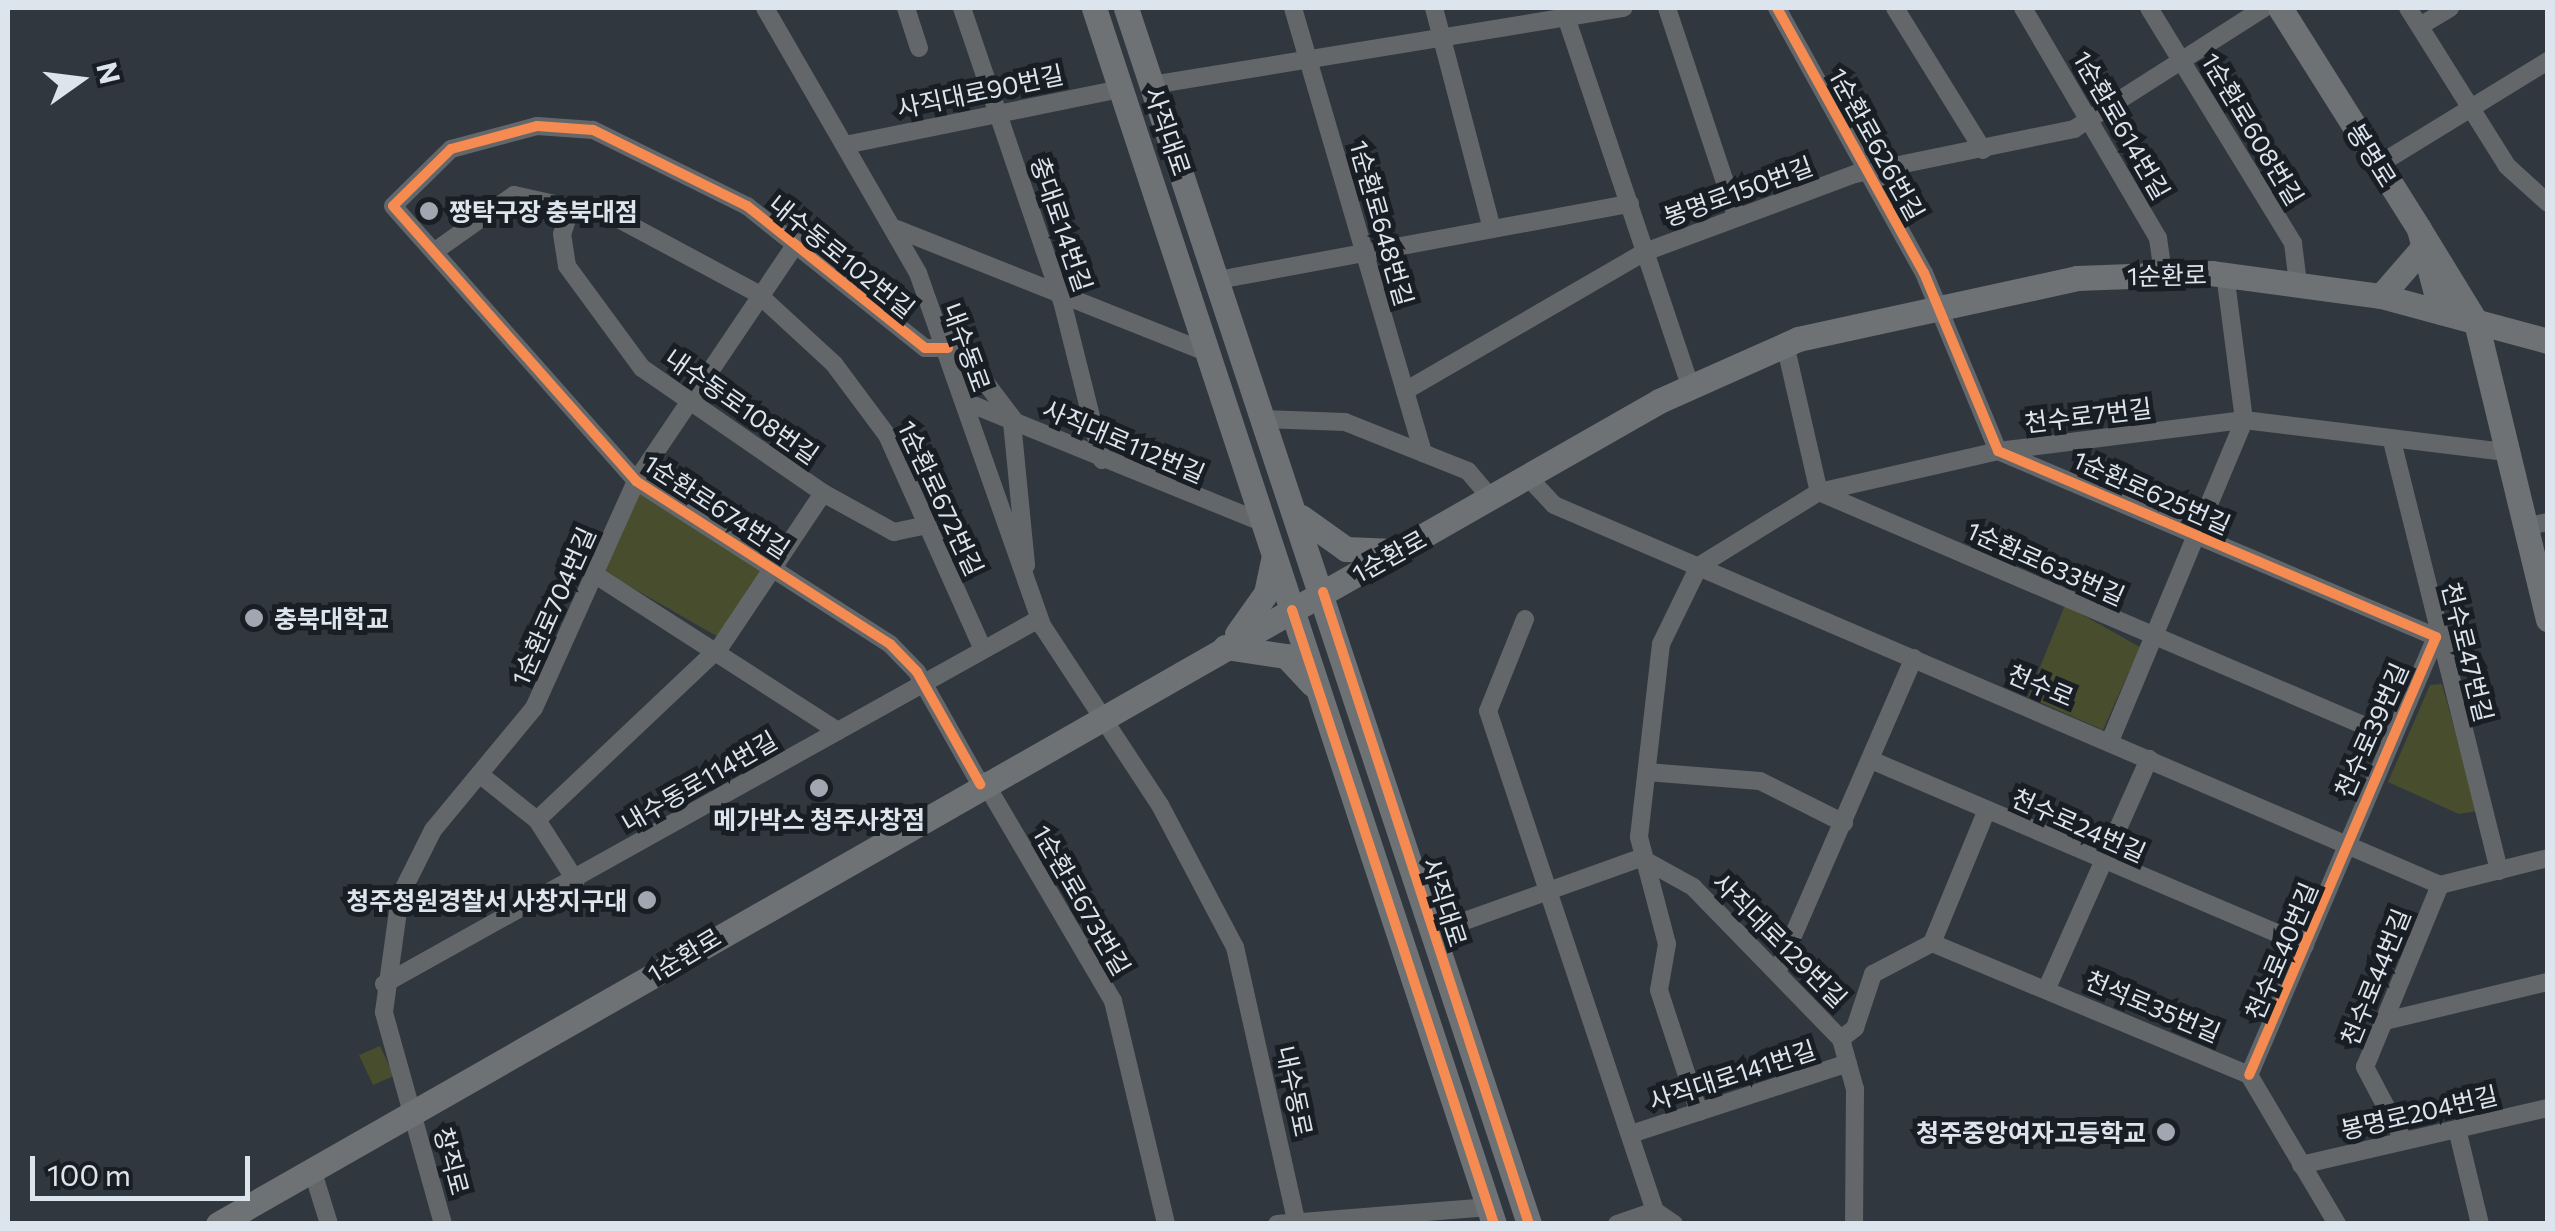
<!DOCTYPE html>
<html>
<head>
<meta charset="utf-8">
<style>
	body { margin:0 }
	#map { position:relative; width:2555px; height:1231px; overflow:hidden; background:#30373f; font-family:Commissioner,"Noto Sans KR",sans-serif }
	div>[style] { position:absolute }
	.green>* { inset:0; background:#484d2d }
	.street>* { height:18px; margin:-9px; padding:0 9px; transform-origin:9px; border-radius:9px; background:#64676a }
	.secondary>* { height:25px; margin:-12.5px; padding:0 12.5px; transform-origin:12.5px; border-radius:12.5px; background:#6e7275 }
	.cycleway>* { height:10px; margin:-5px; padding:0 5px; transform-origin:5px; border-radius:5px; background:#f68b52 }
	.dots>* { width:28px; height:28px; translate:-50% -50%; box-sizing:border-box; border:5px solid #181e24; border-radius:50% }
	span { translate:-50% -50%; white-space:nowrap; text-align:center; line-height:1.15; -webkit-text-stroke:10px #181e24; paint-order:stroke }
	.street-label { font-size:25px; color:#dce4ed }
	.poi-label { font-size:25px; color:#dce4ed; font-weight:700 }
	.left { translate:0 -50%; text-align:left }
	.right { translate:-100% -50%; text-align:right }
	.frame { position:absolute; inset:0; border:10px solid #dce4ed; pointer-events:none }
	.north { position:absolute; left:30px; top:30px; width:100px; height:100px; -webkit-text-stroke:8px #181e24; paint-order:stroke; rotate:76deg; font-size:28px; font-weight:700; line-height:40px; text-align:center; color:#dce4ed }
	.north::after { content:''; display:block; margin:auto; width:35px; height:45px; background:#dce4ed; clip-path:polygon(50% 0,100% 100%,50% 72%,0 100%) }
	.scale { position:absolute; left:30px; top:1156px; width:220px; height:45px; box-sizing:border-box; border:5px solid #dce4ed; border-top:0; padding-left:12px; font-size:30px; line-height:35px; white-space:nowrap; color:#dce4ed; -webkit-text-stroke:8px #181e24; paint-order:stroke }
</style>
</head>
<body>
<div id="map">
	<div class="green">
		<i style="clip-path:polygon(640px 493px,765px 571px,720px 638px,603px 571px)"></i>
		<i style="clip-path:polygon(2065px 605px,2140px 647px,2103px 730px,2028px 697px)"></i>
		<i style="clip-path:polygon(2442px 684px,2477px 811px,2459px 814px,2388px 782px,2430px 685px)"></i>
		<i style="clip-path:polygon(380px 1046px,394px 1076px,373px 1085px,359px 1055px)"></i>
	</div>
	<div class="street">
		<i style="left:765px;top:8px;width:306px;rotate:60deg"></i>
		<i style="left:918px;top:273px;width:375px;rotate:70.6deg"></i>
		<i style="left:1043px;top:627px;width:213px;rotate:56.7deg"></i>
		<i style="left:1160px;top:805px;width:161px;rotate:62.2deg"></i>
		<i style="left:1235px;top:947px;width:284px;rotate:77.4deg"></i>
		<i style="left:906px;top:8px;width:42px;rotate:72deg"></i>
		<i style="left:962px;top:8px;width:310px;rotate:71.2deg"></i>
		<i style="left:1062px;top:301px;width:164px;rotate:75.9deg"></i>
		<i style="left:1293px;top:8px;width:464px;rotate:73.7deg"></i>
		<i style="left:1434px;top:8px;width:228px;rotate:75.3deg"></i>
		<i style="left:1563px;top:8px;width:399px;rotate:71.4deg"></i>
		<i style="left:1667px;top:8px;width:221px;rotate:71.6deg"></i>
		<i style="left:1777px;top:8px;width:303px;rotate:61deg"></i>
		<i style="left:1924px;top:273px;width:193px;rotate:67.4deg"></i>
		<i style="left:1998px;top:451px;width:476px;rotate:23deg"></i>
		<i style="left:2436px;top:637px;width:476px;rotate:113.1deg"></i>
		<i style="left:1895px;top:8px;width:167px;rotate:58.2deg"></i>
		<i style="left:2023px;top:8px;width:267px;rotate:59.6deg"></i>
		<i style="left:2158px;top:238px;width:35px;rotate:82deg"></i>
		<i style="left:2149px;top:8px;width:276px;rotate:58.5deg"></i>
		<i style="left:2293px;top:243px;width:38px;rotate:83deg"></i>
		<i style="left:2408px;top:8px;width:186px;rotate:57.9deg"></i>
		<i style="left:2507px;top:166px;width:55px;rotate:42.1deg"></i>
		<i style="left:2420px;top:26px;width:35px;rotate:-31deg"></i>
		<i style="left:1152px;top:85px;width:478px;rotate:-9.3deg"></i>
		<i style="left:850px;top:144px;width:277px;rotate:-11.5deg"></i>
		<i style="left:2378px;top:165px;width:199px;rotate:-31.5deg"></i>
		<i style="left:571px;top:207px;width:28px;rotate:108deg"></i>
		<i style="left:562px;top:234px;width:32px;rotate:81deg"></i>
		<i style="left:567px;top:266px;width:127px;rotate:53.7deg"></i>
		<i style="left:642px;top:368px;width:220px;rotate:34.6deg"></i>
		<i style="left:823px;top:493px;width:81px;rotate:28.8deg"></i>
		<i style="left:894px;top:532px;width:34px;rotate:-12deg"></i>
		<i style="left:897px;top:229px;width:335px;rotate:21.7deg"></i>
		<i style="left:435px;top:251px;width:97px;rotate:-35.3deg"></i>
		<i style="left:514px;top:195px;width:103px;rotate:12.3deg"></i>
		<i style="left:615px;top:217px;width:161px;rotate:28.2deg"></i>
		<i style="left:757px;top:293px;width:105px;rotate:42.7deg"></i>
		<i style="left:834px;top:364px;width:89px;rotate:53.3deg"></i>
		<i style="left:887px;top:435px;width:235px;rotate:65.9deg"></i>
		<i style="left:1218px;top:280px;width:419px;rotate:-10.5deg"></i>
		<i style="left:951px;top:337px;width:109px;rotate:52.8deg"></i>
		<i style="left:1785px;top:344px;width:152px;rotate:77.1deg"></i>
		<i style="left:1819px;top:492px;width:624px;rotate:23.2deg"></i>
		<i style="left:948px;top:348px;width:23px;rotate:180deg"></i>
		<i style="left:925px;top:348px;width:228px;rotate:-141.4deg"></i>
		<i style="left:747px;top:206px;width:172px;rotate:-153.7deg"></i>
		<i style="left:593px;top:130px;width:56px;rotate:-175.9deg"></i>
		<i style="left:537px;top:126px;width:89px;rotate:165deg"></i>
		<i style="left:451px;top:149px;width:81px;rotate:135.5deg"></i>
		<i style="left:393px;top:206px;width:367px;rotate:48.5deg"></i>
		<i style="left:636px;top:481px;width:302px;rotate:32.7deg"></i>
		<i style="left:890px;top:644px;width:39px;rotate:46deg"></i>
		<i style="left:917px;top:672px;width:129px;rotate:60.6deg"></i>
		<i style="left:1405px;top:391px;width:277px;rotate:-30.1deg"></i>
		<i style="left:1645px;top:252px;width:224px;rotate:-20.4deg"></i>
		<i style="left:1855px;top:174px;width:224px;rotate:-11.6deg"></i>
		<i style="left:2074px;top:129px;width:225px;rotate:-32.5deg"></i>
		<i style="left:966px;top:402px;width:322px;rotate:22.1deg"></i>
		<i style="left:1265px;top:419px;width:80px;rotate:2.1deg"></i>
		<i style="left:1345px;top:422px;width:132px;rotate:21.7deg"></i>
		<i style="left:1468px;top:471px;width:35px;rotate:50deg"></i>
		<i style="left:1012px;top:422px;width:144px;rotate:84.4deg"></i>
		<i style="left:2393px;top:445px;width:439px;rotate:76deg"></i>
		<i style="left:1528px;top:477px;width:38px;rotate:47deg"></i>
		<i style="left:1554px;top:505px;width:964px;rotate:23.21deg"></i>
		<i style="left:2440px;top:885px;width:111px;rotate:-14deg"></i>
		<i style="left:2524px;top:527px;width:25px;rotate:-12deg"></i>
		<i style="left:594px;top:574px;width:290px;rotate:32.8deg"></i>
		<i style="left:1525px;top:619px;width:99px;rotate:111.9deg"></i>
		<i style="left:1488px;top:711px;width:527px;rotate:71.53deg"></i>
		<i style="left:2110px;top:741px;width:348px;rotate:-67.3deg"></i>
		<i style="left:2244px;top:420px;width:147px;rotate:-97.4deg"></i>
		<i style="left:1871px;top:760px;width:472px;rotate:23.1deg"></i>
		<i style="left:1647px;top:772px;width:113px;rotate:4.6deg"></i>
		<i style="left:1760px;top:781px;width:94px;rotate:26.6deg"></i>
		<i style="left:483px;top:777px;width:69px;rotate:38.5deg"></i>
		<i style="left:537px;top:820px;width:72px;rotate:57.4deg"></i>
		<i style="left:984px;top:781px;width:255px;rotate:59.6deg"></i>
		<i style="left:1113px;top:1001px;width:229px;rotate:76.6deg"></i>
		<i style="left:537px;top:820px;width:252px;rotate:-43.4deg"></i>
		<i style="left:720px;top:647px;width:185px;rotate:-56.2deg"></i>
		<i style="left:1434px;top:932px;width:220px;rotate:-19.7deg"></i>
		<i style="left:1641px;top:858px;width:60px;rotate:29.1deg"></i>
		<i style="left:1693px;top:887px;width:212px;rotate:45.8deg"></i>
		<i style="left:1841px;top:1039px;width:52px;rotate:74.4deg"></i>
		<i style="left:1855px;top:1089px;width:135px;rotate:90.4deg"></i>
		<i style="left:1932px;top:943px;width:343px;rotate:22.6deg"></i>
		<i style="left:2249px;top:1075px;width:173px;rotate:59.4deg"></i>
		<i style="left:1779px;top:968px;width:338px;rotate:-66.5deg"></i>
		<i style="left:384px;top:984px;width:750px;rotate:-29.13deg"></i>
		<i style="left:2047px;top:988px;width:251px;rotate:-66deg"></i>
		<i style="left:2385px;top:1021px;width:168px;rotate:-13.5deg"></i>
		<i style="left:1841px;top:1039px;width:18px;rotate:-38deg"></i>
		<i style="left:1855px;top:1028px;width:57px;rotate:-71.6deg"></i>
		<i style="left:1873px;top:974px;width:67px;rotate:-27.7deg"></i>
		<i style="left:1932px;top:943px;width:142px;rotate:-67.6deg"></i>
		<i style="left:1699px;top:1112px;width:128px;rotate:-108.2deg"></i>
		<i style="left:1659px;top:990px;width:47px;rotate:-80.1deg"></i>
		<i style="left:1667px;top:944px;width:111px;rotate:-104.7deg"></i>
		<i style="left:1639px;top:837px;width:194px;rotate:-83.5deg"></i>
		<i style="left:1661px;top:644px;width:87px;rotate:-64deg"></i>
		<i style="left:1699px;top:566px;width:141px;rotate:-31.7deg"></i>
		<i style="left:1819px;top:492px;width:184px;rotate:-12.9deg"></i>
		<i style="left:1998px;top:451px;width:248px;rotate:-7.2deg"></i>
		<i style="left:2244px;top:420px;width:264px;rotate:7deg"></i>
		<i style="left:2457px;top:1129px;width:98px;rotate:76.4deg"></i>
		<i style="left:1631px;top:1134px;width:228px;rotate:-18.1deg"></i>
		<i style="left:2404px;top:1141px;width:84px;rotate:-117.8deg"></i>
		<i style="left:2365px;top:1067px;width:197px;rotate:-67.6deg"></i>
		<i style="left:2301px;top:1165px;width:253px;rotate:-13deg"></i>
		<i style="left:312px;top:1169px;width:58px;rotate:72.8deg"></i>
		<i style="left:443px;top:1224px;width:220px;rotate:-105.6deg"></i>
		<i style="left:384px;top:1012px;width:117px;rotate:-82.1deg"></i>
		<i style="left:400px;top:896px;width:74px;rotate:-63.4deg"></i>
		<i style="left:433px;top:830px;width:158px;rotate:-50.4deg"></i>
		<i style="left:534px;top:708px;width:249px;rotate:-65.8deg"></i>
		<i style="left:636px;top:481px;width:288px;rotate:-56deg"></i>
		<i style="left:1277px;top:1224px;width:213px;rotate:-4.6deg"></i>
		<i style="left:1617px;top:1224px;width:40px;rotate:-18.9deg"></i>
		<i style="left:1655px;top:1211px;width:23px;rotate:34deg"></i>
	</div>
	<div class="secondary">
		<i style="left:1094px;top:8px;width:1280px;rotate:71.79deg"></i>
		<i style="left:1126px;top:8px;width:1281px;rotate:71.66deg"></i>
		<i style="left:2280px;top:8px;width:261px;rotate:57.8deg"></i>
		<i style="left:2419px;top:229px;width:86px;rotate:75.2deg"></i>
		<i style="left:2419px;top:229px;width:109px;rotate:58.5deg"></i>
		<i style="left:2476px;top:322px;width:306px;rotate:76.4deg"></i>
		<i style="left:2381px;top:296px;width:69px;rotate:-49.1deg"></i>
		<i style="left:1301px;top:517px;width:55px;rotate:35.4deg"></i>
		<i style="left:1346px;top:549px;width:48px;rotate:2.4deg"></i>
		<i style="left:1237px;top:634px;width:50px;rotate:-54.7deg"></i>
		<i style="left:1266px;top:593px;width:35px;rotate:-78deg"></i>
		<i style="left:1225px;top:647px;width:62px;rotate:8.4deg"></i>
		<i style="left:1286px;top:656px;width:38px;rotate:47deg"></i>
		<i style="left:218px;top:1224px;width:1659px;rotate:-29.73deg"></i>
		<i style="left:1659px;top:401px;width:152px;rotate:-24deg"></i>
		<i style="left:1798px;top:339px;width:286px;rotate:-12.3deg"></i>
		<i style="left:2077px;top:278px;width:134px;rotate:-2.1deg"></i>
		<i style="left:2211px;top:273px;width:172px;rotate:7.7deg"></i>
		<i style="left:2381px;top:296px;width:173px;rotate:15.1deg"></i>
	</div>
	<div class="cycleway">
		<i style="left:1777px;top:8px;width:303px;rotate:61deg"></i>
		<i style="left:1924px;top:273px;width:193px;rotate:67.4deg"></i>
		<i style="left:1998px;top:451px;width:476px;rotate:23deg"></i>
		<i style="left:2436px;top:637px;width:476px;rotate:113.1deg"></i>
		<i style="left:948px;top:348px;width:23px;rotate:180deg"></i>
		<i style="left:925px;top:348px;width:228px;rotate:-141.4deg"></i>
		<i style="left:747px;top:206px;width:172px;rotate:-153.7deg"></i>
		<i style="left:593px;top:130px;width:56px;rotate:-175.9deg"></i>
		<i style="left:537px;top:126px;width:89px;rotate:165deg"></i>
		<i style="left:451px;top:149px;width:81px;rotate:135.5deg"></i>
		<i style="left:393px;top:206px;width:367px;rotate:48.5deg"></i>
		<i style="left:636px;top:481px;width:302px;rotate:32.7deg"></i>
		<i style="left:890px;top:644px;width:39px;rotate:46deg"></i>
		<i style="left:917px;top:672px;width:129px;rotate:60.6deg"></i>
		<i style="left:1323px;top:592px;width:665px;rotate:71.95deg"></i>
		<i style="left:1292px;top:610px;width:646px;rotate:71.79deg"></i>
	</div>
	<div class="dots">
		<i style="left:429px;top:211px;background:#a0a7b0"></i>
		<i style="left:254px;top:618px;background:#a0a7b0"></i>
		<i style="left:819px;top:788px;background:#a0a7b0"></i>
		<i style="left:647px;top:900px;background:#a0a7b0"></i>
		<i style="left:2166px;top:1132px;background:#a0a7b0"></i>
	</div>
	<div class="street-label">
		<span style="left:980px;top:91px;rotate:-12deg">사직대로90번길</span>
		<span style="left:2122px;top:125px;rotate:60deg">1순환로614번길</span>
		<span style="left:2253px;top:129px;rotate:59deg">1순환로608번길</span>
		<span style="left:1168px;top:131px;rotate:71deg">사직대로</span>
		<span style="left:1877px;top:144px;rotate:61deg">1순환로626번길</span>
		<span style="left:2372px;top:155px;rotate:58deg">봉명로</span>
		<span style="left:1738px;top:191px;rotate:-20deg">봉명로150번길</span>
		<span style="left:1382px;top:223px;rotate:74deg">1순환로648번길</span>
		<span style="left:1062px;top:224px;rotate:71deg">충대로14번길</span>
		<span style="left:842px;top:256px;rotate:39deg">내수동로102번길</span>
		<span style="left:2167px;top:275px;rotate:-1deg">1순환로</span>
		<span style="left:967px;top:347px;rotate:70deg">내수동로</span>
		<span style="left:742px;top:406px;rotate:35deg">내수동로108번길</span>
		<span style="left:2088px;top:415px;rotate:-7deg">천수로7번길</span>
		<span style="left:1124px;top:441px;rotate:23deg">사직대로112번길</span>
		<span style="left:2152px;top:492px;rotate:24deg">1순환로625번길</span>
		<span style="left:941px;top:498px;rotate:65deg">1순환로672번길</span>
		<span style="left:717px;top:506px;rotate:33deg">1순환로674번길</span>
		<span style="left:1389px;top:556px;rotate:-29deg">1순환로</span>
		<span style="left:2046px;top:563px;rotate:24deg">1순환로633번길</span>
		<span style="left:553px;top:606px;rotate:-66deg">1순환로704번길</span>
		<span style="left:2468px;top:652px;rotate:76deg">천수로47번길</span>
		<span style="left:2041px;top:685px;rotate:23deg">천수로</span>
		<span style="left:2371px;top:730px;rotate:-66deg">천수로39번길</span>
		<span style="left:699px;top:781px;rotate:-30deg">내수동로114번길</span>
		<span style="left:2079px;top:825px;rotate:24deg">천수로24번길</span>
		<span style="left:1082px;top:900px;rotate:60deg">1순환로673번길</span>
		<span style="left:1445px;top:902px;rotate:72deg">사직대로</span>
		<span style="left:1780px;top:940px;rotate:45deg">사직대로129번길</span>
		<span style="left:2281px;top:951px;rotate:-67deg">천수로40번길</span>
		<span style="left:684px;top:955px;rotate:-31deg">1순환로</span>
		<span style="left:2375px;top:977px;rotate:-68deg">천수로44번길</span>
		<span style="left:2153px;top:1006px;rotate:23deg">천석로35번길</span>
		<span style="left:1732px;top:1075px;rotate:-18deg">사직대로141번길</span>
		<span style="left:1295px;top:1091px;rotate:78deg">내수동로</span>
		<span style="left:2419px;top:1112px;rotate:-13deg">봉명로204번길</span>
		<span style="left:452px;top:1161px;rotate:75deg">창직로</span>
	</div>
	<div class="poi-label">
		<span class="left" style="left:449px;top:211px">짱탁구장 충북대점</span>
		<span class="left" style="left:274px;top:618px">충북대학교</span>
		<span style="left:819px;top:819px">메가박스 청주사창점</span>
		<span class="right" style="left:627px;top:900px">청주청원경찰서 사창지구대</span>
		<span class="right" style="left:2146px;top:1132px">청주중앙여자고등학교</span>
	</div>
	<div class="frame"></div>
	<div class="north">N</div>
	<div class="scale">100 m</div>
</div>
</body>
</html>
